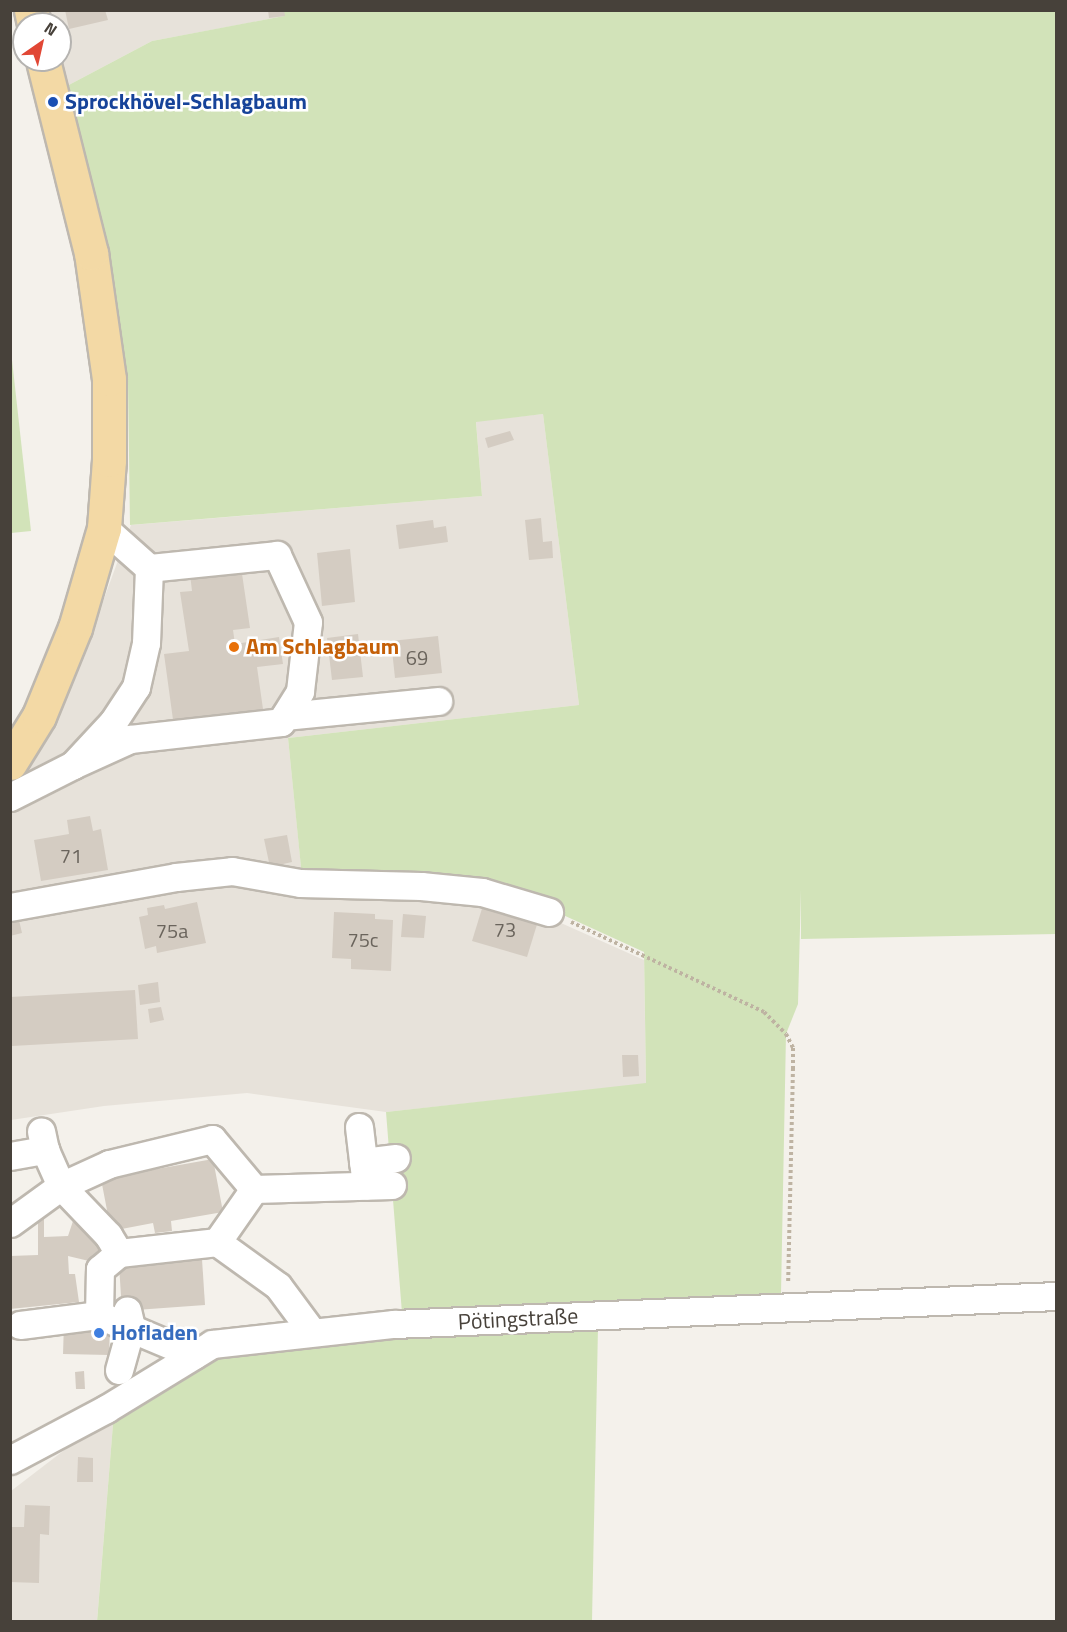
<!DOCTYPE html>
<html>
<head>
<meta charset="utf-8">
<style>
	body { margin:0 }
	#map { position:relative; width:1067px; height:1632px; overflow:hidden; background:#f4f1eb; font-family:"Titillium Web",sans-serif }
	div>[style] { position:absolute }
	.residential>* { inset:0; background:#e7e2da }
	.green>* { inset:0; background:#d2e3b9 }
	.building>* { inset:0; background:#d4ccc2 }
	.path>* { height:4px; margin-top:-2px; transform-origin:0; background:repeating-linear-gradient(90deg,#beb3a2 0 3px,transparent 0 6px) }
	.roads { filter:drop-shadow(2px 0 #beb8af) drop-shadow(-2px 0 #beb8af) drop-shadow(0 2px #beb8af) drop-shadow(0 -2px #beb8af) }
	.minor>* { height:27px; margin:-13.5px; padding:0 13.5px; transform-origin:13.5px; border-radius:13.5px; background:#fff }
	.major>* { height:33px; margin:-16.5px; padding:0 16.5px; transform-origin:16.5px; border-radius:16.5px; background:#f3d9a5 }
	.dots>* { width:16px; height:16px; translate:-50% -50%; box-sizing:border-box; border:3px solid #fff; border-radius:50% }
	span { translate:-50% -50%; white-space:nowrap; text-align:center; line-height:1.15; -webkit-text-stroke:5px #fff; paint-order:stroke }
	.number-label { font-size:20px; color:#6a645c }
	.number-label span { -webkit-text-stroke-width:0 }
	.transit-label { font-size:22px; color:#164399; font-weight:700 }
	.left { translate:0 -50%; text-align:left }
	.food-label { font-size:22px; color:#c56008; font-weight:700 }
	.street-label { font-size:22px; color:#47413a }
	.shop-label { font-size:22px; color:#366cbe; font-weight:700 }
	.frame { position:absolute; inset:0; border:12px solid #47413a; pointer-events:none }
	.north { position:absolute; left:12px; top:12px; width:60px; height:60px; box-sizing:border-box; background:#fff; border:2px solid #b5b3b0; border-radius:50%; rotate:34deg; font-size:16px; font-weight:700; line-height:24px; text-align:center; color:#47413a }
	.north::after { content:''; display:block; margin:auto; width:21px; height:27px; background:#e14735; clip-path:polygon(50% 0,100% 100%,50% 72%,0 100%) }
</style>
</head>
<body>
<div id="map">
	<div class="residential">
		<i style="clip-path:polygon(284px 10px,285px 16px,152px 41px,65px 87px,60px 60px,60px 24px,48px 24px,45px 11px)"></i>
		<i style="clip-path:polygon(543px 414px,579px 705px,288px 738px,302px 876px,11px 901px,10px 793px,80px 664px,131px 525px,482px 496px,476px 421px)"></i>
		<i style="clip-path:polygon(229px 876px,419px 890px,543px 915px,644px 960px,646px 1084px,386px 1112px,247px 1093px,104px 1106px,11px 1120px,11px 914px)"></i>
		<i style="clip-path:polygon(114px 1412px,97px 1621px,11px 1622px,11px 1491px)"></i>
	</div>
	<div class="green">
		<i style="clip-path:polygon(284px 11px,1056px 11px,1056px 934px,801px 939px,801px 890px,798px 1004px,786px 1034px,781px 1294px,402px 1313px,386px 1112px,646px 1083px,644px 952px,550px 909px,302px 877px,288px 738px,579px 705px,543px 414px,476px 422px,482px 496px,130px 525px,128px 383px,109px 252px,65px 87px,152px 41px,284px 16px)"></i>
		<i style="clip-path:polygon(10px 342px,31px 531px,11px 533px,10px 533px)"></i>
		<i style="clip-path:polygon(598px 1327px,592px 1621px,97px 1622px,114px 1412px,194px 1364px,234px 1350px,318px 1339px)"></i>
	</div>
	<div class="building">
		<i style="clip-path:polygon(65px 10px,105px 10px,108px 20px,69px 29px)"></i>
		<i style="clip-path:polygon(268px 10px,284px 10px,285px 16px,269px 18px)"></i>
		<i style="clip-path:polygon(510px 431px,514px 440px,488px 448px,485px 438px)"></i>
		<i style="clip-path:polygon(541px 518px,543px 542px,552px 541px,553px 558px,529px 560px,525px 520px)"></i>
		<i style="clip-path:polygon(433px 520px,434px 528px,446px 526px,448px 542px,399px 549px,396px 525px)"></i>
		<i style="clip-path:polygon(350px 549px,355px 602px,322px 606px,317px 553px)"></i>
		<i style="clip-path:polygon(241px 567px,250px 628px,233px 630px,235px 644px,279px 637px,283px 664px,257px 667px,263px 709px,258px 710px,258px 715px,174px 727px,164px 654px,189px 651px,180px 592px,192px 591px,190px 574px)"></i>
		<i style="clip-path:polygon(358px 634px,363px 677px,332px 680px,327px 638px)"></i>
		<i style="clip-path:polygon(438px 636px,442px 673px,395px 678px,391px 641px)"></i>
		<i style="clip-path:polygon(90px 816px,93px 831px,101px 829px,108px 870px,41px 881px,34px 840px,69px 834px,67px 820px)"></i>
		<i style="clip-path:polygon(287px 835px,292px 862px,270px 867px,264px 839px)"></i>
		<i style="clip-path:polygon(197px 902px,206px 943px,157px 953px,156px 946px,145px 949px,139px 917px,148px 915px,147px 908px,164px 905px,165px 909px)"></i>
		<i style="clip-path:polygon(484px 902px,539px 918px,527px 957px,472px 941px)"></i>
		<i style="clip-path:polygon(334px 912px,375px 914px,375px 919px,393px 920px,391px 971px,351px 969px,351px 959px,332px 958px)"></i>
		<i style="clip-path:polygon(403px 914px,426px 916px,424px 938px,401px 937px)"></i>
		<i style="clip-path:polygon(19px 920px,22px 933px,10px 936px,10px 921px)"></i>
		<i style="clip-path:polygon(158px 982px,160px 1002px,140px 1005px,138px 985px)"></i>
		<i style="clip-path:polygon(135px 990px,138px 1039px,12px 1046px,10px 997px)"></i>
		<i style="clip-path:polygon(161px 1007px,164px 1020px,150px 1023px,148px 1009px)"></i>
		<i style="clip-path:polygon(622px 1055px,638px 1055px,639px 1076px,623px 1077px)"></i>
		<i style="clip-path:polygon(213px 1159px,223px 1212px,171px 1221px,172px 1231px,155px 1233px,153px 1223px,111px 1231px,101px 1179px)"></i>
		<i style="clip-path:polygon(44px 1214px,44px 1237px,68px 1236px,74px 1218px,85px 1222px,82px 1228px,107px 1238px,103px 1249px,89px 1261px,68px 1256px,69px 1274px,75px 1274px,79px 1302px,10px 1309px,10px 1256px,38px 1255px,38px 1215px)"></i>
		<i style="clip-path:polygon(202px 1259px,205px 1305px,122px 1311px,119px 1265px)"></i>
		<i style="clip-path:polygon(64px 1323px,110px 1325px,109px 1355px,63px 1354px)"></i>
		<i style="clip-path:polygon(84px 1371px,85px 1389px,76px 1389px,75px 1372px)"></i>
		<i style="clip-path:polygon(78px 1457px,93px 1458px,93px 1482px,77px 1482px)"></i>
		<i style="clip-path:polygon(25px 1505px,50px 1506px,49px 1535px,40px 1534px,39px 1583px,10px 1582px,10px 1527px,24px 1527px)"></i>
	</div>
	<div class="path">
		<i style="left:571px;top:922px;width:213px;rotate:25deg"></i>
		<i style="left:764px;top:1012px;width:31px;rotate:45deg"></i>
		<i style="left:786px;top:1034px;width:16px;rotate:63deg"></i>
		<i style="left:793px;top:1048px;width:20px;rotate:90deg"></i>
		<i style="left:793px;top:1068px;width:214px;rotate:91.3deg"></i>
	</div>
	<div class="roads">
		<div class="minor">
			<i style="left:285px;top:716px;width:154px;rotate:-5.6deg"></i>
			<i style="left:73px;top:765px;width:63px;rotate:-24.5deg"></i>
			<i style="left:130px;top:739px;width:152px;rotate:-6.4deg"></i>
			<i style="left:281px;top:722px;width:36px;rotate:-58deg"></i>
			<i style="left:300px;top:691px;width:69px;rotate:-83.4deg"></i>
			<i style="left:308px;top:622px;width:74px;rotate:-114.8deg"></i>
			<i style="left:277px;top:555px;width:129px;rotate:174.2deg"></i>
			<i style="left:10px;top:797px;width:71px;rotate:-26.9deg"></i>
			<i style="left:73px;top:765px;width:59px;rotate:-47.1deg"></i>
			<i style="left:113px;top:722px;width:42px;rotate:-56.7deg"></i>
			<i style="left:136px;top:687px;width:45px;rotate:-77.2deg"></i>
			<i style="left:146px;top:643px;width:75px;rotate:-87.7deg"></i>
			<i style="left:149px;top:568px;width:60px;rotate:-138.4deg"></i>
			<i style="left:10px;top:907px;width:169px;rotate:-10.2deg"></i>
			<i style="left:176px;top:877px;width:56px;rotate:-6.1deg"></i>
			<i style="left:232px;top:871px;width:69px;rotate:10deg"></i>
			<i style="left:300px;top:883px;width:121px;rotate:1.4deg"></i>
			<i style="left:421px;top:886px;width:61px;rotate:5.6deg"></i>
			<i style="left:482px;top:892px;width:70px;rotate:16.6deg"></i>
			<i style="left:359px;top:1127px;width:59px;rotate:83.2deg"></i>
			<i style="left:45px;top:1150px;width:39px;rotate:66deg"></i>
			<i style="left:61px;top:1186px;width:68px;rotate:46.2deg"></i>
			<i style="left:108px;top:1235px;width:21px;rotate:59deg"></i>
			<i style="left:10px;top:1156px;width:36px;rotate:-10deg"></i>
			<i style="left:45px;top:1150px;width:19px;rotate:-102deg"></i>
			<i style="left:363px;top:1162px;width:33px;rotate:-7deg"></i>
			<i style="left:254px;top:1189px;width:138px;rotate:-1.7deg"></i>
			<i style="left:10px;top:1223px;width:63px;rotate:-36deg"></i>
			<i style="left:61px;top:1186px;width:53px;rotate:-24.6deg"></i>
			<i style="left:109px;top:1164px;width:106px;rotate:-13.6deg"></i>
			<i style="left:212px;top:1139px;width:65px;rotate:50deg"></i>
			<i style="left:254px;top:1189px;width:65px;rotate:124.9deg"></i>
			<i style="left:99px;top:1315px;width:46px;rotate:-88.8deg"></i>
			<i style="left:100px;top:1269px;width:25px;rotate:-40deg"></i>
			<i style="left:119px;top:1253px;width:99px;rotate:-6.4deg"></i>
			<i style="left:217px;top:1242px;width:75px;rotate:35.8deg"></i>
			<i style="left:278px;top:1286px;width:57px;rotate:53.5deg"></i>
			<i style="left:20px;top:1325px;width:80px;rotate:-7.2deg"></i>
			<i style="left:99px;top:1315px;width:103px;rotate:22.8deg"></i>
			<i style="left:119px;top:1370px;width:45px;rotate:-74.4deg"></i>
			<i style="left:131px;top:1327px;width:17px;rotate:-103deg"></i>
			<i style="left:10px;top:1460px;width:109px;rotate:-28deg"></i>
			<i style="left:106px;top:1409px;width:124px;rotate:-31.5deg"></i>
			<i style="left:212px;top:1344px;width:183px;rotate:-6.3deg"></i>
			<i style="left:394px;top:1324px;width:663px;rotate:-2.42deg"></i>
		</div>
		<div class="major">
			<i style="left:31px;top:10px;width:14px;rotate:78deg"></i>
			<i style="left:10px;top:763px;width:55px;rotate:-58.3deg"></i>
			<i style="left:39px;top:716px;width:95px;rotate:-67.8deg"></i>
			<i style="left:75px;top:628px;width:104px;rotate:-73.8deg"></i>
			<i style="left:104px;top:528px;width:68px;rotate:-85.8deg"></i>
			<i style="left:109px;top:460px;width:81px;rotate:-90deg"></i>
			<i style="left:109px;top:379px;width:127px;rotate:-98.1deg"></i>
			<i style="left:91px;top:253px;width:199px;rotate:-104deg"></i>
		</div>
	</div>
	<div class="dots">
		<i style="left:53px;top:102px;background:#1a4fb4"></i>
		<i style="left:234px;top:647px;background:#e8710a"></i>
		<i style="left:99px;top:1333px;background:#3f7fe0"></i>
	</div>
	<div class="number-label">
		<span style="left:417px;top:657px">69</span>
		<span style="left:71px;top:855px">71</span>
		<span style="left:505px;top:929px">73</span>
		<span style="left:172px;top:930px">75a</span>
		<span style="left:363px;top:939px">75c</span>
	</div>
	<div class="transit-label">
		<span class="left" style="left:65px;top:102px">Sprockhövel-Schlagbaum</span>
	</div>
	<div class="food-label">
		<span class="left" style="left:246px;top:647px">Am Schlagbaum</span>
	</div>
	<div class="street-label">
		<span style="left:518px;top:1319px;rotate:-3deg">Pötingstraße</span>
	</div>
	<div class="shop-label">
		<span class="left" style="left:111px;top:1333px">Hofladen</span>
	</div>
	<div class="frame"></div>
	<div class="north">N</div>
</div>
</body>
</html>
